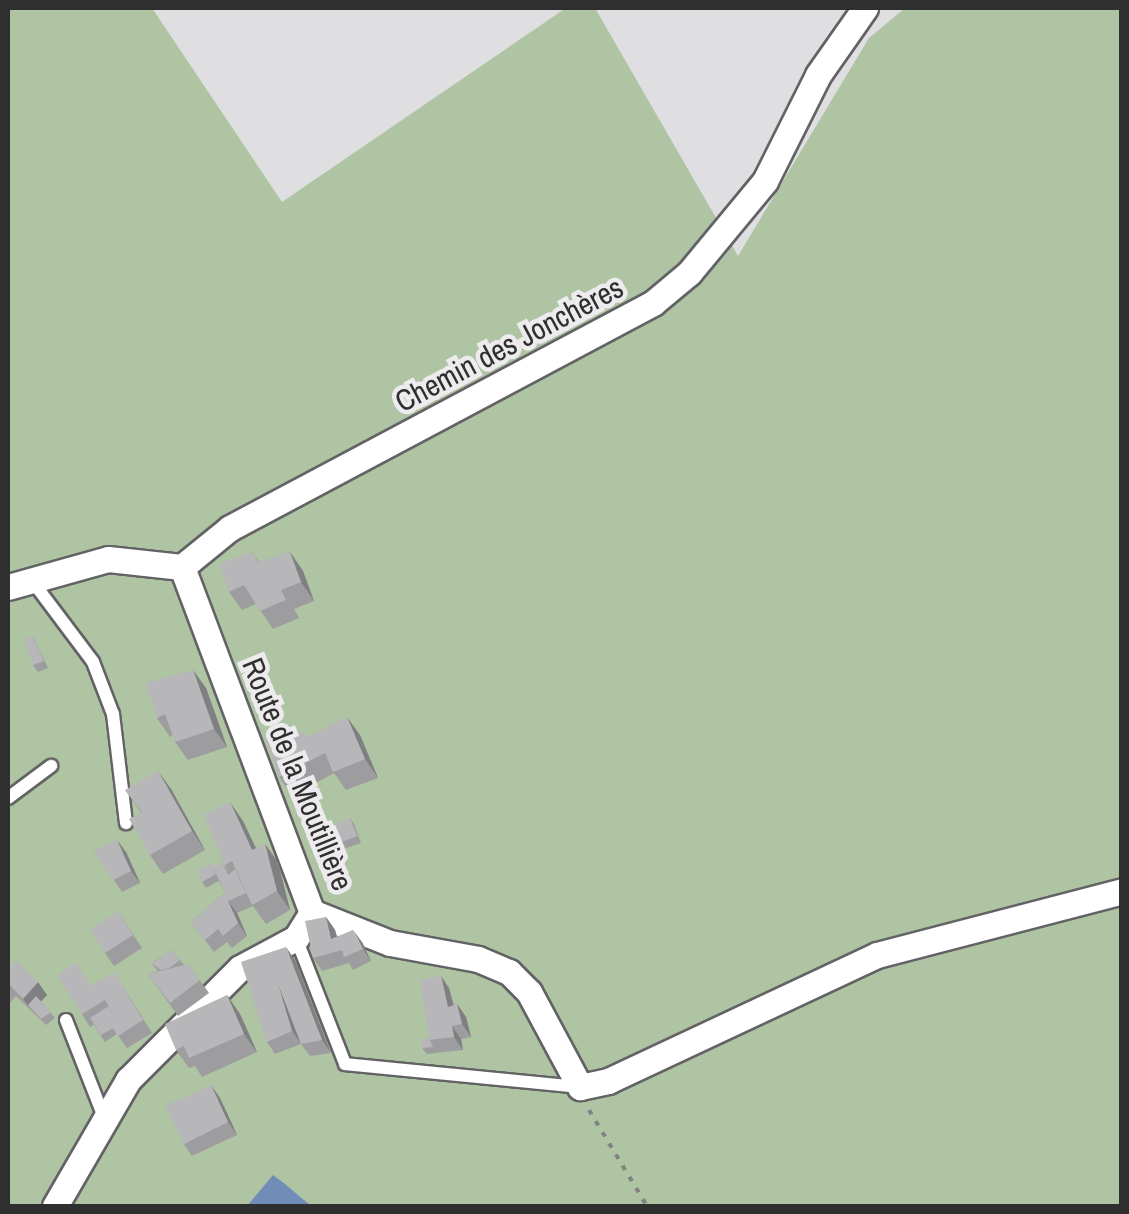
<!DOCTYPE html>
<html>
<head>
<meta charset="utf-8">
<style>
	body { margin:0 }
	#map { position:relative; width:1129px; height:1214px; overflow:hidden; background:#dfdee1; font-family:"Archivo Narrow",sans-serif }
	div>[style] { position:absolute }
	.green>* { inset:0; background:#afc4a3 }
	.water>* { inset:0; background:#728cb8 }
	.path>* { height:4px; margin-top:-2px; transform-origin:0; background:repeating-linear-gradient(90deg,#828284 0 5px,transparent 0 13px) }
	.roads { filter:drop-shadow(2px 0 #636265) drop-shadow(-2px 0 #636265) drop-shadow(0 2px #636265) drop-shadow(0 -2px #636265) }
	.lane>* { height:12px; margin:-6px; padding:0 6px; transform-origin:6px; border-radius:6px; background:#fff }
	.street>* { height:25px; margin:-12.5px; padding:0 12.5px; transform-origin:12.5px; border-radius:12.5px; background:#fff }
	.wall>* { inset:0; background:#9d9d9f }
	.shaded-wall>* { inset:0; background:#807f82 }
	.building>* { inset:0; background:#b7b6b9 }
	span { translate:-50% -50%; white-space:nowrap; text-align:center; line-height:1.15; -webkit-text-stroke:9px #edebee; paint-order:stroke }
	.street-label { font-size:30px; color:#2f2f30 }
	.frame { position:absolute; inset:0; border:10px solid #2f2f30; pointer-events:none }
</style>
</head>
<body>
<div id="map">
	<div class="green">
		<i style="clip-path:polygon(8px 8px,152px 8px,282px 202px,566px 8px,595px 8px,738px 256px,869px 38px,905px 8px,1121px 8px,1121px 1206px,8px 1206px)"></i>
	</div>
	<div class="water">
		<i style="clip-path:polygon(273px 1175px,285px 1184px,311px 1206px,247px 1206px)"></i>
	</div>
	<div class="path">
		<i style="left:589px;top:1110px;width:112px;rotate:58.9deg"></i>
	</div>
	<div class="roads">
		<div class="lane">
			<i style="left:33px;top:582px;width:100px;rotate:53.1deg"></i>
			<i style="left:93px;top:662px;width:56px;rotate:69deg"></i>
			<i style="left:113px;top:714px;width:110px;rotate:83.2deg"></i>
			<i style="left:8px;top:798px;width:54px;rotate:-36.7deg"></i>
			<i style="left:296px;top:938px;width:135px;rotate:68.7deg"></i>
			<i style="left:345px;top:1064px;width:236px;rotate:5.6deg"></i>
			<i style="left:66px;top:1020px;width:107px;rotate:68.7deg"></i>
		</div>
		<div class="street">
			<i style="left:182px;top:567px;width:62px;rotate:-39.1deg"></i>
			<i style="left:230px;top:528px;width:479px;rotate:-28deg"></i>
			<i style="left:653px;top:303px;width:47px;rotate:-39.8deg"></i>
			<i style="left:689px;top:273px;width:119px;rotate:-50.4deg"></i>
			<i style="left:765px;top:181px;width:119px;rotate:-63.4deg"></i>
			<i style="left:818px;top:75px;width:82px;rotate:-55deg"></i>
			<i style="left:8px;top:587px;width:104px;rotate:-15.6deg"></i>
			<i style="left:108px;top:559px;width:74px;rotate:6.2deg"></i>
			<i style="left:182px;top:567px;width:369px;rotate:69.4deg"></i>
			<i style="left:312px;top:912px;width:84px;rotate:21.7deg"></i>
			<i style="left:390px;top:943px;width:89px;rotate:10.3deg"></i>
			<i style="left:478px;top:959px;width:34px;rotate:23deg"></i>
			<i style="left:509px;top:972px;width:28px;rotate:45deg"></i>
			<i style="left:529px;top:992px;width:108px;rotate:61.8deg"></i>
			<i style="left:580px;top:1087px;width:29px;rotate:-12deg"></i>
			<i style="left:608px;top:1081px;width:297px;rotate:-25.1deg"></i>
			<i style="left:877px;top:955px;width:253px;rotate:-14.6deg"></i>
			<i style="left:55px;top:1206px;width:146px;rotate:-59.9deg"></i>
			<i style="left:128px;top:1080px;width:158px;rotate:-45deg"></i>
			<i style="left:240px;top:968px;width:64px;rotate:-28.2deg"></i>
			<i style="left:296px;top:938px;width:31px;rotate:-58deg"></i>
		</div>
	</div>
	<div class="wall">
		<i style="clip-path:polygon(252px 552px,259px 562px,290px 552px,303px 571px,314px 601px,294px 609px,299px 618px,273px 629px,256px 604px,242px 610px,229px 592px)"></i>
		<i style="clip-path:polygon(33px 636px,48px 668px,38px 672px,33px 665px)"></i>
		<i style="clip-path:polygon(206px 688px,227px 747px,188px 760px,175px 742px,173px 735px,170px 737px,157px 718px)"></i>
		<i style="clip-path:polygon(360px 735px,378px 778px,346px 790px,334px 773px,292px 796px,279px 777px,310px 736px)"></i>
		<i style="clip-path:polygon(171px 789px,205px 850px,163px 874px,150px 855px,141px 812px,125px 790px)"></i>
		<i style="clip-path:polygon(350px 818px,354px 824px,361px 843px,346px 848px,342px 842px)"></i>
		<i style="clip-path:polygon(243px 821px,256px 848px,278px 862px,290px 910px,266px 924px,253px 906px,237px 913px,247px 936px,232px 948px,227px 942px,214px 952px,191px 922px,225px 893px,219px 881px,206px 888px,202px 882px,214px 867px,222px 862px,230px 873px,225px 865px)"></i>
		<i style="clip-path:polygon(94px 850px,126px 852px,140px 883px,122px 892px)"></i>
		<i style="clip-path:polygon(118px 911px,142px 948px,114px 966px,105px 953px)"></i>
		<i style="clip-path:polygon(326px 917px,335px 930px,337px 936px,362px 942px,371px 961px,353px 970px,349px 963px,322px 971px,313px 958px)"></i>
		<i style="clip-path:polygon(172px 950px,184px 965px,188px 964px,209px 993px,178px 1016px,148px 974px,158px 971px,151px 963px)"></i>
		<i style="clip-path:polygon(295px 960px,331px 1053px,310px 1056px,301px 1044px,275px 1054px,267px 1042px)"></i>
		<i style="clip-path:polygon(8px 971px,47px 995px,41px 1001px,55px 1018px,46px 1025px,16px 996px,8px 1005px)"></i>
		<i style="clip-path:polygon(122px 985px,152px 1033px,127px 1048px,117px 1034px,105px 1042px,94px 1025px,90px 1027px,82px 1014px,91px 986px)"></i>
		<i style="clip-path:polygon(449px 988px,454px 1005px,457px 1004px,466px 1017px,471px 1037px,461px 1039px,463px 1050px,427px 1054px,422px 1048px,429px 1038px)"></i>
		<i style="clip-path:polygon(227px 995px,240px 1014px,257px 1052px,202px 1077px,195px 1066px,189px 1068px,176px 1050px)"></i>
		<i style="clip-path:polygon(220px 1098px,237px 1135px,192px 1156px,184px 1144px)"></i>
	</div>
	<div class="shaded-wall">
		<i style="clip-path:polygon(290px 552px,303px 571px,314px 601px,301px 582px)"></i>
		<i style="clip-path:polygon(193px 670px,206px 688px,227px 747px,214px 729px)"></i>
		<i style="clip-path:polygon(347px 717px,360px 735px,378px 778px,365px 759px)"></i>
		<i style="clip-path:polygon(158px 771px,171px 789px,205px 850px,192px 831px)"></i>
		<i style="clip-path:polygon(230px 802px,243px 821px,265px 868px,252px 850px)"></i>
		<i style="clip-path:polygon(117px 840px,126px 852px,140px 883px,131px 871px)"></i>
		<i style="clip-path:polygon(265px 844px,278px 862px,290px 910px,277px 891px)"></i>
		<i style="clip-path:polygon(228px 901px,237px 913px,247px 936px,238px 923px)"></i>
		<i style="clip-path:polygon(326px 917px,335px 930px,340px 951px,331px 939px)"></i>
		<i style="clip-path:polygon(353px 930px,362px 942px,371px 961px,363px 949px)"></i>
		<i style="clip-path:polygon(286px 947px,295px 960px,331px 1053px,322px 1040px)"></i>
		<i style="clip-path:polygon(441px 976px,449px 988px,457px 1019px,448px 1007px)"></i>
		<i style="clip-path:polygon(277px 981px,301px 1044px,292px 1031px)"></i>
		<i style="clip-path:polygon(38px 982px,47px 995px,33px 1010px,28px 1005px,32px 1011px,23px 999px)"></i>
		<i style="clip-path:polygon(227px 995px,240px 1014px,257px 1052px,244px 1034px)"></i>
		<i style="clip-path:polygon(457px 1004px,466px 1017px,471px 1037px,462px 1024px)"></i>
		<i style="clip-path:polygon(452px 1026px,461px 1039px,463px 1050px,454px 1037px)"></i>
		<i style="clip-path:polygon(211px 1085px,220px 1098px,237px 1135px,228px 1122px)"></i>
	</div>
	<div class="building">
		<i style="clip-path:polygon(252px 552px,258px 562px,290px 552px,301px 582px,281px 590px,286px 600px,260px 611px,244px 585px,229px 592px,219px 564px)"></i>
		<i style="clip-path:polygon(33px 636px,44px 661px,33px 665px,24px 640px)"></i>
		<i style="clip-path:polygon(193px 670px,214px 729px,175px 742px,165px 714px,157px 718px,145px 683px)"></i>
		<i style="clip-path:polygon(347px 717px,365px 759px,333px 772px,325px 753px,279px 777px,267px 744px,300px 732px,310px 736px)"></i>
		<i style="clip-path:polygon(158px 771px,192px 831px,150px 855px,129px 819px,142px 812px,125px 790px)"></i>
		<i style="clip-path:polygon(230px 802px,252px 850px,265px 844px,277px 891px,252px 905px,232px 861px,225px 865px,204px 815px)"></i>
		<i style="clip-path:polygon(350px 818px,357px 836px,342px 842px,335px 824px)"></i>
		<i style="clip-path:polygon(117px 840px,131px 871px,113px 880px,94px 850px)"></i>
		<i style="clip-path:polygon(222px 862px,228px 875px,235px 869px,246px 893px,228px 901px,238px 923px,223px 936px,218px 929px,205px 940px,191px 922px,225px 893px,213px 867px)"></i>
		<i style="clip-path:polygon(211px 863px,216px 874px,202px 882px,197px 871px)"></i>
		<i style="clip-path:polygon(118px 911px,133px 935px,105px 953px,90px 929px)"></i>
		<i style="clip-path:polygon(326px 917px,331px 939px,353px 930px,363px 949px,344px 957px,342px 950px,313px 958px,305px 921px)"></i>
		<i style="clip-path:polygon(286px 947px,322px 1040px,301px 1044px,277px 981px,292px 1031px,267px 1042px,241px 962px)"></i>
		<i style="clip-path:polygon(172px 950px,180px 960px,169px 968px,161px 970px,151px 963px)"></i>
		<i style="clip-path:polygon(16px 961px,38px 982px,23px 999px,8px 983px,8px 971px)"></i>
		<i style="clip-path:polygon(76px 963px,91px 986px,114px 972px,143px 1020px,118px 1036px,108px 1021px,115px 1017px,105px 1000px,82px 1014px,57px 975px)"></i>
		<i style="clip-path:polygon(188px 964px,200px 980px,170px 1003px,148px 974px)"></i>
		<i style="clip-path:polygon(441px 976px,448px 1007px,457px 1004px,462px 1024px,452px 1026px,454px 1037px,429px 1040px,420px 980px)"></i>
		<i style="clip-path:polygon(227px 995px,244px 1034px,189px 1058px,184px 1046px,176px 1050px,165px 1024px)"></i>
		<i style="clip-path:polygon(36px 996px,51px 1012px,41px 1019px,28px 1005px)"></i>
		<i style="clip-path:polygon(109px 1006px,115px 1017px,108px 1021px,113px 1028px,101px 1035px,90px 1018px)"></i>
		<i style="clip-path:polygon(429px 1038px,433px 1047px,422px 1048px,421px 1039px)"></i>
		<i style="clip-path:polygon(211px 1085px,228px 1122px,184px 1144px,165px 1106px)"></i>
	</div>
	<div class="street-label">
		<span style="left:509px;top:344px;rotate:-28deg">Chemin des Jonchères</span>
		<span style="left:298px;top:774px;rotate:68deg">Route de la Moutillière</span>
	</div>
	<div class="frame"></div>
</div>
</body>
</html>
